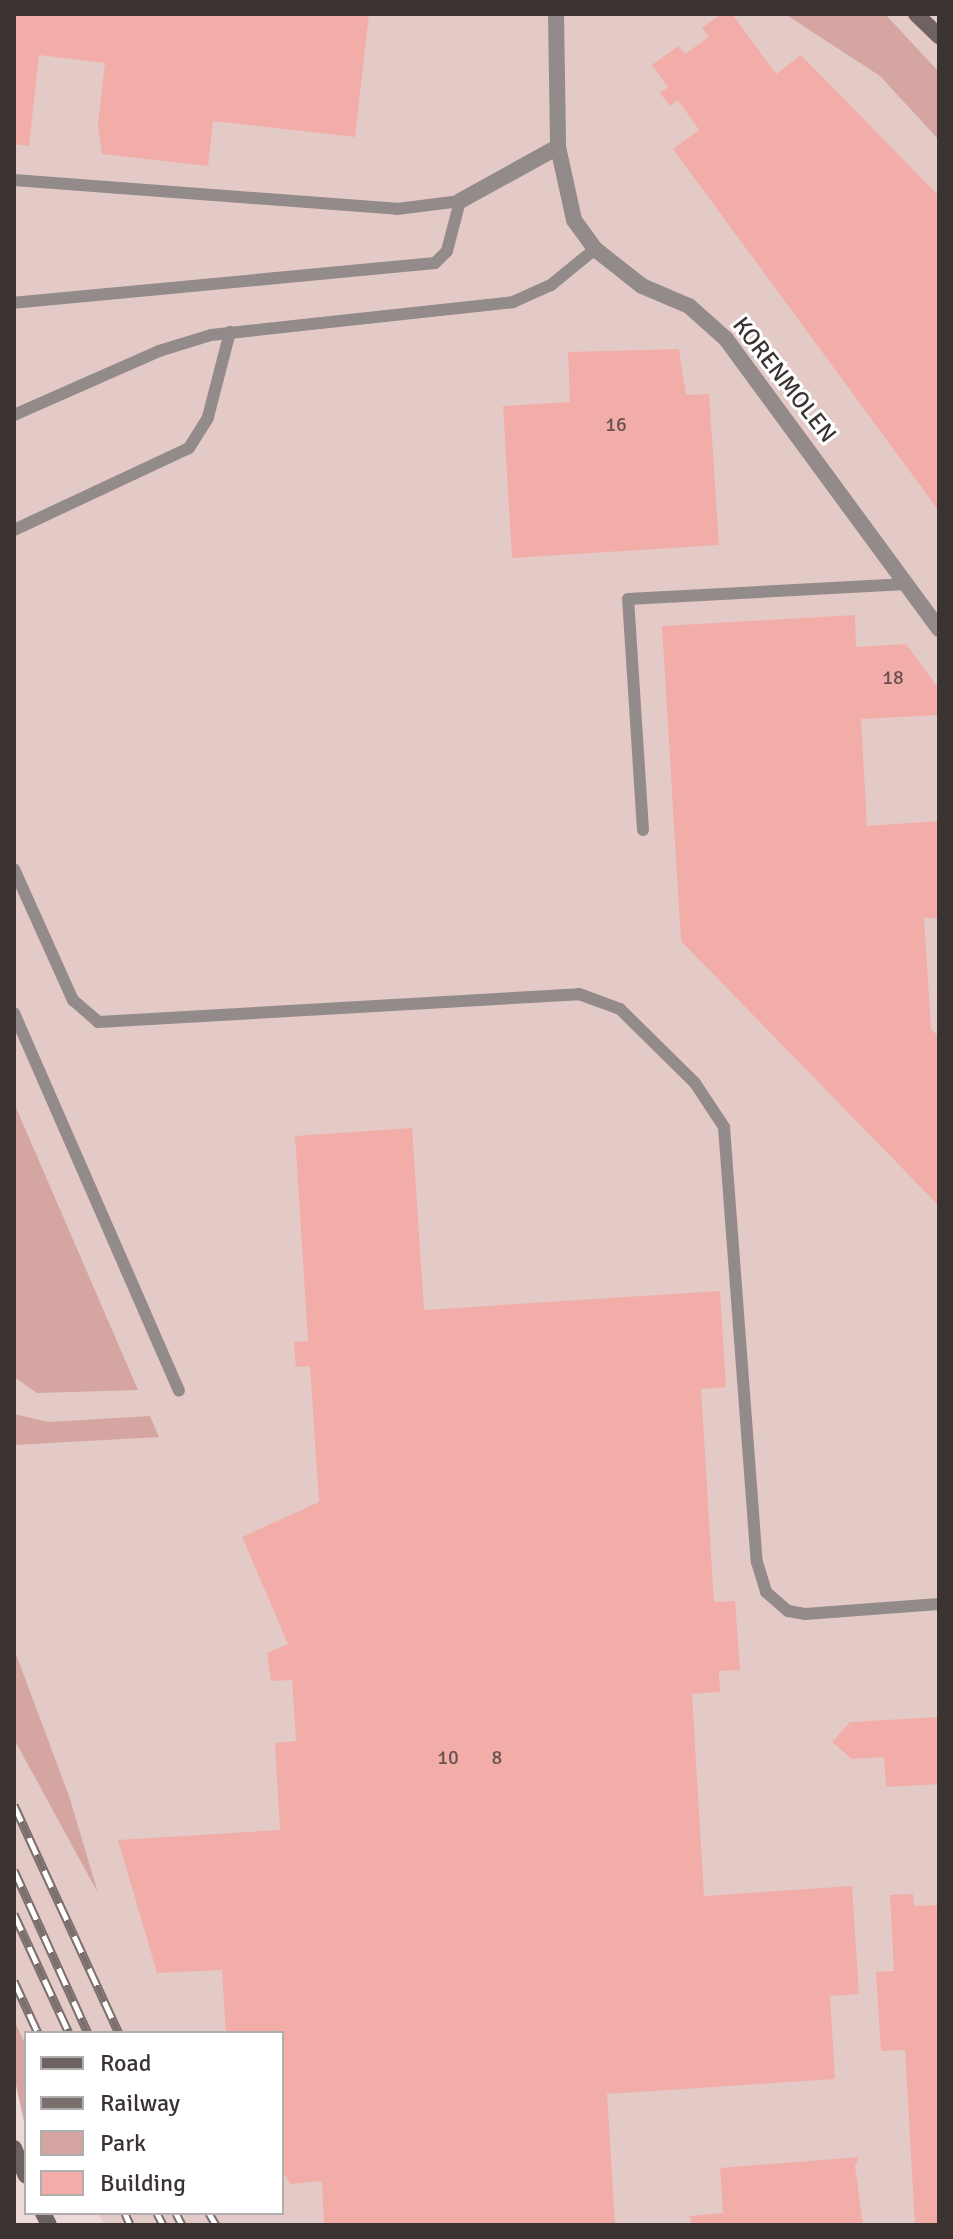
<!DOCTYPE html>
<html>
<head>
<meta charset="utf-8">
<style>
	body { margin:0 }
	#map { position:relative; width:953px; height:2239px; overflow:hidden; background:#edd9d8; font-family:Signika,sans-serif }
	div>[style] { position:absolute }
	.built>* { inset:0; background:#e4cac7 }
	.green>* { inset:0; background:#d4a5a1 }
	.building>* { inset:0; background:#f2ada8 }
	.lane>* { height:12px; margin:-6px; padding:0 6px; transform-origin:6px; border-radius:6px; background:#938b8a }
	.street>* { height:16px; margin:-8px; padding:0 8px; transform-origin:8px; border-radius:8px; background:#938b8a }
	.secondary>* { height:16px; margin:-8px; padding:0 8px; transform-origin:8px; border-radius:8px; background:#6e6362 }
	.rail>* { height:9px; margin-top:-4.5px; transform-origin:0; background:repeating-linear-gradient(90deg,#fff 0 18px,#7b6f6e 0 36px); box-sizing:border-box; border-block:2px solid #7b6f6e }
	span { translate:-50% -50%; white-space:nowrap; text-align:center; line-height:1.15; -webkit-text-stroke:6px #fff; paint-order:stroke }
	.number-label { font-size:20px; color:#685250 }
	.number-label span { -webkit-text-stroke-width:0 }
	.street-label { font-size:24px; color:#3a3332 }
	.frame { position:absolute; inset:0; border:16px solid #3a3332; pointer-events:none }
	.legend { position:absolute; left:24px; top:2031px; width:260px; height:184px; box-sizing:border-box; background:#fff; border:2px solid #b0adad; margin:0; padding:10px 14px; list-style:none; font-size:24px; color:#3a3332 }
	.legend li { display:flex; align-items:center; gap:16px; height:40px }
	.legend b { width:40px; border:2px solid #b0adad }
</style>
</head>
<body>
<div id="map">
	<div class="built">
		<i style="clip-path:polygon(14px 14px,939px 14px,939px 2225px,104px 2225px,98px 2213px,282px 2213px,282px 2033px,26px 2033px,26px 2062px,14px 2037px)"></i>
	</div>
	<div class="green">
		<i style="clip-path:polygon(785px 14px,885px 14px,939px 72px,939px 140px,880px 76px)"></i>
		<i style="clip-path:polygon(14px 1103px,138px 1390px,37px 1393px,14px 1377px)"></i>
		<i style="clip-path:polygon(14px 1414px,48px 1422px,150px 1416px,159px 1437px,14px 1445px)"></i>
		<i style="clip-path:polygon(14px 1649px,69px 1796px,98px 1893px,14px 1739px)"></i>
		<i style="clip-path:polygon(14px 2020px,26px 2046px,26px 2130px,14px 2076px)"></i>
	</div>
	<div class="building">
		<i style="clip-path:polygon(14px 14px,369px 14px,355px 137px,213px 121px,208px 166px,102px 154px,98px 124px,105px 63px,39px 55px,29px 146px,14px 144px)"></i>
		<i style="clip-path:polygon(721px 14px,732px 14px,776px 74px,801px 55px,939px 196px,939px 511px,673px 149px,699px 130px,678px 100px,670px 106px,660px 93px,668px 87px,652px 65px,678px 46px,685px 54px,709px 37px,702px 28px)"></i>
		<i style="clip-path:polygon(679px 349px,686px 395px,709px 394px,719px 545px,512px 558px,503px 406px,570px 402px,568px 352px)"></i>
		<i style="clip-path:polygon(855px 615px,856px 647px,906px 644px,939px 689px,939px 715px,861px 719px,867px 826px,939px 821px,939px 918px,924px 918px,931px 1029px,939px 1037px,939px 1206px,681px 941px,662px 626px)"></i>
		<i style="clip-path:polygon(412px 1128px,424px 1310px,720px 1291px,726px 1387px,701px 1389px,714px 1602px,735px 1601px,740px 1670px,719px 1671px,720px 1692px,692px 1694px,704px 1896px,852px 1886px,859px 1994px,830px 1996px,835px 2079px,607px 2094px,615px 2225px,324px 2225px,322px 2181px,290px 2184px,282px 2170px,282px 2033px,226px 2033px,222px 1970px,157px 1973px,118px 1840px,280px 1830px,275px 1743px,296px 1741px,292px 1680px,271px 1681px,267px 1653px,288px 1644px,242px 1537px,319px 1502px,310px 1366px,296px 1367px,294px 1342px,308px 1341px,295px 1136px)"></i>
		<i style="clip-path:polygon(939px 1717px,939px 1784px,886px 1787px,884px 1757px,852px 1759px,832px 1742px,850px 1722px)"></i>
		<i style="clip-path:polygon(913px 1894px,914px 1906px,939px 1905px,939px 2225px,915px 2225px,905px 2050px,881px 2051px,876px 1972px,894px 1971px,890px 1895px)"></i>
		<i style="clip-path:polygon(859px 2157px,855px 2166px,863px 2225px,691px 2225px,690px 2216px,723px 2213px,720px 2168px)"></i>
	</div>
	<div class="lane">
		<i style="left:14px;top:180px;width:384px;rotate:4.3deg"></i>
		<i style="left:397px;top:209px;width:64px;rotate:-7.2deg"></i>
		<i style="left:460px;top:201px;width:52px;rotate:104.6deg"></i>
		<i style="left:447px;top:251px;width:17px;rotate:135deg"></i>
		<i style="left:435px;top:263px;width:423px;rotate:174.6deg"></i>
		<i style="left:14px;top:415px;width:158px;rotate:-23.8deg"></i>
		<i style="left:159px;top:351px;width:54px;rotate:-17.1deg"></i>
		<i style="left:211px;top:335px;width:304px;rotate:-6.2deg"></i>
		<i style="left:513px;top:302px;width:42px;rotate:-24.1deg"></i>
		<i style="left:551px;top:285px;width:57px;rotate:-39.3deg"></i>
		<i style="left:14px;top:530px;width:193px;rotate:-25.1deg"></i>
		<i style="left:189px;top:448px;width:36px;rotate:-58deg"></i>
		<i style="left:208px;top:417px;width:88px;rotate:-75.5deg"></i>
		<i style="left:643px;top:830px;width:231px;rotate:-93.7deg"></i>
		<i style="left:628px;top:599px;width:279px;rotate:-3.1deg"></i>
		<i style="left:14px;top:869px;width:144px;rotate:65.8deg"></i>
		<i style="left:73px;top:1000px;width:33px;rotate:41deg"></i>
		<i style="left:98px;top:1022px;width:482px;rotate:-3.3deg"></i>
		<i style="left:579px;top:994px;width:44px;rotate:20.1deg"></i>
		<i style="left:620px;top:1009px;width:105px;rotate:44.6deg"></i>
		<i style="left:695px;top:1083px;width:53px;rotate:56.6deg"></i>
		<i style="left:724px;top:1127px;width:436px;rotate:85.7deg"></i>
		<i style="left:757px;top:1562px;width:31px;rotate:73deg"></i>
		<i style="left:766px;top:1592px;width:29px;rotate:41deg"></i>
		<i style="left:788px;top:1611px;width:17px;rotate:10deg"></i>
		<i style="left:805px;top:1614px;width:134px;rotate:-4.3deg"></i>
		<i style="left:14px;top:1013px;width:412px;rotate:66.4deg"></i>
	</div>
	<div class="street">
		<i style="left:556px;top:14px;width:133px;rotate:89.1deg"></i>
		<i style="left:558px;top:147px;width:75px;rotate:77.6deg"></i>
		<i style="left:574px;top:220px;width:36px;rotate:54deg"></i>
		<i style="left:595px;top:249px;width:60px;rotate:38.2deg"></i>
		<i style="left:642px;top:286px;width:51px;rotate:23.1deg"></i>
		<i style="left:689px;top:306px;width:50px;rotate:41.7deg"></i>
		<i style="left:726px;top:339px;width:360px;rotate:53.7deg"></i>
		<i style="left:460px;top:201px;width:112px;rotate:-28.9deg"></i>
	</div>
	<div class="secondary">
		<i style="left:916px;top:14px;width:32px;rotate:44deg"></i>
		<i style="left:14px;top:2148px;width:30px;rotate:67deg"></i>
		<i style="left:43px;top:2213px;width:13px;rotate:63deg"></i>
	</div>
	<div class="rail">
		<i style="left:14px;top:1805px;width:251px;rotate:65.3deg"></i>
		<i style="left:14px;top:1870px;width:179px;rotate:65.6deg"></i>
		<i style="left:14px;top:1914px;width:131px;rotate:65.2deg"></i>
		<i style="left:14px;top:1981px;width:57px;rotate:65.2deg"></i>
		<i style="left:125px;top:2213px;width:13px;rotate:67deg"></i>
		<i style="left:157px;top:2213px;width:13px;rotate:63deg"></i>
		<i style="left:176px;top:2213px;width:13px;rotate:63deg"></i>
		<i style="left:209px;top:2213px;width:14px;rotate:60deg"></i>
	</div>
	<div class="number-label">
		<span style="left:616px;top:424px">16</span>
		<span style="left:893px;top:677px">18</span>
		<span style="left:448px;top:1757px">10</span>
		<span style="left:497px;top:1757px">8</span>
	</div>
	<div class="street-label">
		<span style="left:784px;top:380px;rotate:52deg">KORENMOLEN</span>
	</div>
	<div class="frame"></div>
	<ul class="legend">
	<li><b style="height:10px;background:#6e6362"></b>Road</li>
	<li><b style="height:10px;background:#7b6f6e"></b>Railway</li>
	<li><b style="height:22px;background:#d4a5a1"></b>Park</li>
	<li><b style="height:22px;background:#f2ada8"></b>Building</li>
	</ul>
</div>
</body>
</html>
